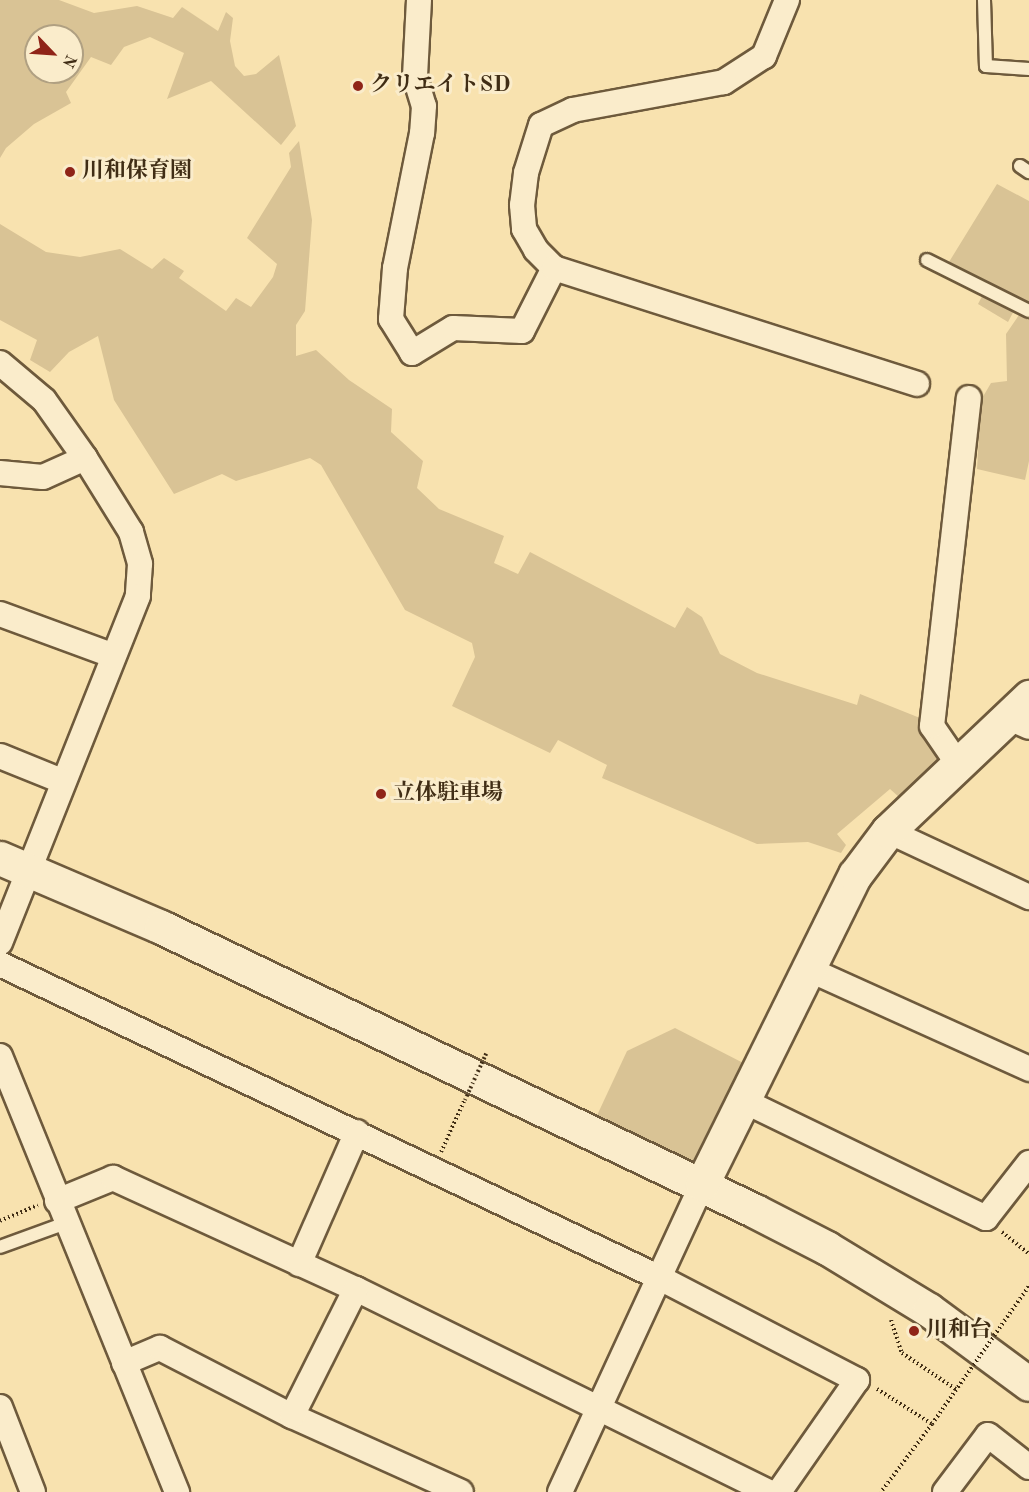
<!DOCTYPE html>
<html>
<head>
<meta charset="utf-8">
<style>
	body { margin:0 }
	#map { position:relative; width:1029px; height:1492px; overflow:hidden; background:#f8e2af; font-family:"Old Standard TT","Noto Serif JP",serif }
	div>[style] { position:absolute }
	.green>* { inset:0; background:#d9c395 }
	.path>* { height:4px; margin-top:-2px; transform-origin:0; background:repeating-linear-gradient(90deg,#402d15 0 1.5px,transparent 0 4.5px) }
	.roads { filter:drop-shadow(2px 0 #6e5a3c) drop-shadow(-2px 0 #6e5a3c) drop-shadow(0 2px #6e5a3c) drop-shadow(0 -2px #6e5a3c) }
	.lane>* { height:12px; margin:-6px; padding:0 6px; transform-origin:6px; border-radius:6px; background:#faeccb }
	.street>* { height:24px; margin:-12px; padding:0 12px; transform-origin:12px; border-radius:12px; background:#faeccb }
	.secondary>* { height:33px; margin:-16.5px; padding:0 16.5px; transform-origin:16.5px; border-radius:16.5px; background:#faeccb }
	.path-bridge>* { height:4px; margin-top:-2px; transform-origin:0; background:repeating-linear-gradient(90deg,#402d15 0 1.5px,transparent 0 4.5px) }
	.dots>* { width:16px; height:16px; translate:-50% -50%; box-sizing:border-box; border:3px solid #faeccb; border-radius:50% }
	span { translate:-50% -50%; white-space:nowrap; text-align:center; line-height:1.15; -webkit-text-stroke:6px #faeccb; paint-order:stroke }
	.poi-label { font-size:22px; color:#402d15; font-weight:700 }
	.left { translate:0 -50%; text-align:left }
	.north { position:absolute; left:24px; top:24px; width:60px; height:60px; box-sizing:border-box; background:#faeccb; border:2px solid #b0a082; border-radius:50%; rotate:115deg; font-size:16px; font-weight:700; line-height:24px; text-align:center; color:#402d15 }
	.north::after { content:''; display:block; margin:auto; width:21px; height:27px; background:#8f2418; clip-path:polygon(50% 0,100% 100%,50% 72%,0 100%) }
</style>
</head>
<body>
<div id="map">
	<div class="green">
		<i style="clip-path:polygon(evenodd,0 0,59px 0,94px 13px,137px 6px,173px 18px,182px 7px,218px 31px,226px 12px,233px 18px,230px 41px,235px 66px,244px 76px,256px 74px,279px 55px,296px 126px,281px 145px,211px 81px,167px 99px,184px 53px,150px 37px,124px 47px,111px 65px,91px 57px,66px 92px,71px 103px,34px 124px,6px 148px,0 158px,0 0,36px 36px,72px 36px,72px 72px,36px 72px,36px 36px)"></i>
		<i style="clip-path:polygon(299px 141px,312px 220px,305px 311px,296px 325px,296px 356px,316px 350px,349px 380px,392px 409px,391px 432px,423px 461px,417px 488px,439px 509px,504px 536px,494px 563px,518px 574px,530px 552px,675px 628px,687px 607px,702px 617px,720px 654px,757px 673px,857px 705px,860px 694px,925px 720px,942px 756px,900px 798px,890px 789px,837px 834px,846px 845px,841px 853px,808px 842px,757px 844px,602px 778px,607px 765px,558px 740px,550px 753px,452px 706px,475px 657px,472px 643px,405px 610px,321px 465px,310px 458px,236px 481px,222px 474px,174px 494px,114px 400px,98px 336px,69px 352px,50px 372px,30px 360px,37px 340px,0 320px,0 224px,46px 252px,80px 257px,120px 249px,152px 269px,164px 258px,184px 271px,179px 278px,226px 311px,236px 298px,251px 307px,273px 277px,277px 264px,247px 238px,291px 167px,289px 153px)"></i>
		<i style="clip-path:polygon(997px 184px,1029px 201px,1029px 307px,1019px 301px,1008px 322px,978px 304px,989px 283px,949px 262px)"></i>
		<i style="clip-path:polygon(1021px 312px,1029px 315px,1029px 461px,1025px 480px,977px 469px,981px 400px,991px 383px,1007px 381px,1006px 334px)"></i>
		<i style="clip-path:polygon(675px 1028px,753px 1068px,699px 1177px,593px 1124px,627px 1051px)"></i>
	</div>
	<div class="path">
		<i style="left:441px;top:1152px;width:56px;rotate:-65.7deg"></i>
		<i style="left:0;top:1221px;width:41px;rotate:-22.8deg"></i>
		<i style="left:1002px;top:1232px;width:35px;rotate:39deg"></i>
		<i style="left:891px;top:1320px;width:35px;rotate:72deg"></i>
		<i style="left:902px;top:1353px;width:66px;rotate:33.9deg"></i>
		<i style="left:877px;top:1389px;width:65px;rotate:32.5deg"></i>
		<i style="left:932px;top:1424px;width:85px;rotate:126.9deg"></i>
	</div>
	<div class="roads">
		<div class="lane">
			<i style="left:984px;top:0;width:66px;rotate:88.3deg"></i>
			<i style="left:986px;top:66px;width:43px;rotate:4deg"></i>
			<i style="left:1020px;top:166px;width:11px;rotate:34deg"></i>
			<i style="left:927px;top:260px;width:114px;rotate:26.6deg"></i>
			<i style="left:0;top:1247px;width:70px;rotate:-20deg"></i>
		</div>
		<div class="street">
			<i style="left:419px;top:0;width:77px;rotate:93deg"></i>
			<i style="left:415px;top:77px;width:30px;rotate:73deg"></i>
			<i style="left:424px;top:106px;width:27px;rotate:94deg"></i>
			<i style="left:422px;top:133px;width:138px;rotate:101.3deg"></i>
			<i style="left:395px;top:268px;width:51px;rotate:94.5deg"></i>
			<i style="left:391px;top:319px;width:40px;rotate:58deg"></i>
			<i style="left:412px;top:353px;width:48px;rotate:-31.4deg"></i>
			<i style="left:453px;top:328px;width:69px;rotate:2.5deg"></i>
			<i style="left:522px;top:331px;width:71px;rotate:-63.1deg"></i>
			<i style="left:787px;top:0;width:61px;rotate:112.3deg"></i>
			<i style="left:764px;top:56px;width:48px;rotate:147deg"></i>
			<i style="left:724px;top:82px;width:154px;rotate:169.5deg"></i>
			<i style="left:573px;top:110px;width:35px;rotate:155deg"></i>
			<i style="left:541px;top:125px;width:50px;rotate:107.4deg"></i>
			<i style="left:526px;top:173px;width:32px;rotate:97deg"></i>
			<i style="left:522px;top:205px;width:24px;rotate:85deg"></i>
			<i style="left:524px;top:229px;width:24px;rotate:60deg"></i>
			<i style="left:536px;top:250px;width:25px;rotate:45deg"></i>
			<i style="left:554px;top:268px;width:381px;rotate:17.7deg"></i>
			<i style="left:0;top:363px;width:57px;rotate:40.1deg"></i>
			<i style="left:44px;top:400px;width:71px;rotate:54.7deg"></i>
			<i style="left:85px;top:458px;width:87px;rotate:58.1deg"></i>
			<i style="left:131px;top:532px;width:33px;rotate:74deg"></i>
			<i style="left:140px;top:564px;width:32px;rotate:94deg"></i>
			<i style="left:138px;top:596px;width:373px;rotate:111.7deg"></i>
			<i style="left:0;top:473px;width:43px;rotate:5.3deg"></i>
			<i style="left:43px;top:477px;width:46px;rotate:-24.3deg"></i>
			<i style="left:0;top:614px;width:121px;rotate:20.2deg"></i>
			<i style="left:1007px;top:717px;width:24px;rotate:24deg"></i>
			<i style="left:0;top:756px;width:67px;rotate:22deg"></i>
			<i style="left:958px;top:764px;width:46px;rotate:-124.4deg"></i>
			<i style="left:932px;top:726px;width:330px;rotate:-83.6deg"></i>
			<i style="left:888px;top:831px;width:156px;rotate:25.1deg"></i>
			<i style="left:0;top:964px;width:731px;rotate:25.44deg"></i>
			<i style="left:660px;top:1278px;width:222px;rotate:27.4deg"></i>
			<i style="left:857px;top:1380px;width:136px;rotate:124.9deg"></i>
			<i style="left:808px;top:969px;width:243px;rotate:24.3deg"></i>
			<i style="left:0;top:1056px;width:471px;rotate:67.9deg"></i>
			<i style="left:744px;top:1101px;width:269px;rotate:25.8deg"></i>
			<i style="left:986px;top:1218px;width:70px;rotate:-52deg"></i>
			<i style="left:57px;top:1201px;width:61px;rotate:-22.3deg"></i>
			<i style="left:113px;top:1178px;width:267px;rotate:24.6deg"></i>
			<i style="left:356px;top:1289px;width:460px;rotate:26.2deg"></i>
			<i style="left:299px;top:1264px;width:144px;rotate:-66.3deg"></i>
			<i style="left:124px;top:1363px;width:39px;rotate:-23deg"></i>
			<i style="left:160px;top:1348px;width:148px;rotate:27.3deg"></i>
			<i style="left:292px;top:1416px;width:185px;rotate:24.2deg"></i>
			<i style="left:0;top:1407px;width:91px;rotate:68.8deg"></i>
			<i style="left:292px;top:1416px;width:142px;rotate:-63.3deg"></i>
			<i style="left:560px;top:1492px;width:339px;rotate:-65.2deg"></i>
			<i style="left:945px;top:1492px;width:71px;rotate:-53deg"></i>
			<i style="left:988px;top:1435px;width:52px;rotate:38deg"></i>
		</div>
		<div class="secondary">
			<i style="left:0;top:858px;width:175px;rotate:23.2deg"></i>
			<i style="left:161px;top:927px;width:658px;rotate:25.55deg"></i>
			<i style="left:755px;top:1211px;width:81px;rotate:27.2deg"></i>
			<i style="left:827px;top:1248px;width:119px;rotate:31.3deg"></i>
			<i style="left:929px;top:1310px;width:124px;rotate:36.5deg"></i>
			<i style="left:702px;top:1184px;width:345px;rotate:-63.7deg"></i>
			<i style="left:855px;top:875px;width:55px;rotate:-53.1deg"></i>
			<i style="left:888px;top:831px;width:195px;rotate:-43.5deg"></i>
		</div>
	</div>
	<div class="path-bridge">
		<i style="left:465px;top:1100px;width:51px;rotate:-65.5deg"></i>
		<i style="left:932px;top:1424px;width:169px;rotate:-54.9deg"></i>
	</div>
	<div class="dots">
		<i style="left:358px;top:86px;background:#8f2418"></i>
		<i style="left:70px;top:172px;background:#8f2418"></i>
		<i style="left:381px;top:794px;background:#8f2418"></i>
		<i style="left:914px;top:1331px;background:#8f2418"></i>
	</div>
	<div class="poi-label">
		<span class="left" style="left:370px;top:86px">クリエイトSD</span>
		<span class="left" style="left:82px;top:172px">川和保育園</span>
		<span class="left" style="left:393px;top:794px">立体駐車場</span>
		<span class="left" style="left:926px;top:1331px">川和台</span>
	</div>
	<div class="north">N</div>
</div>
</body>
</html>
